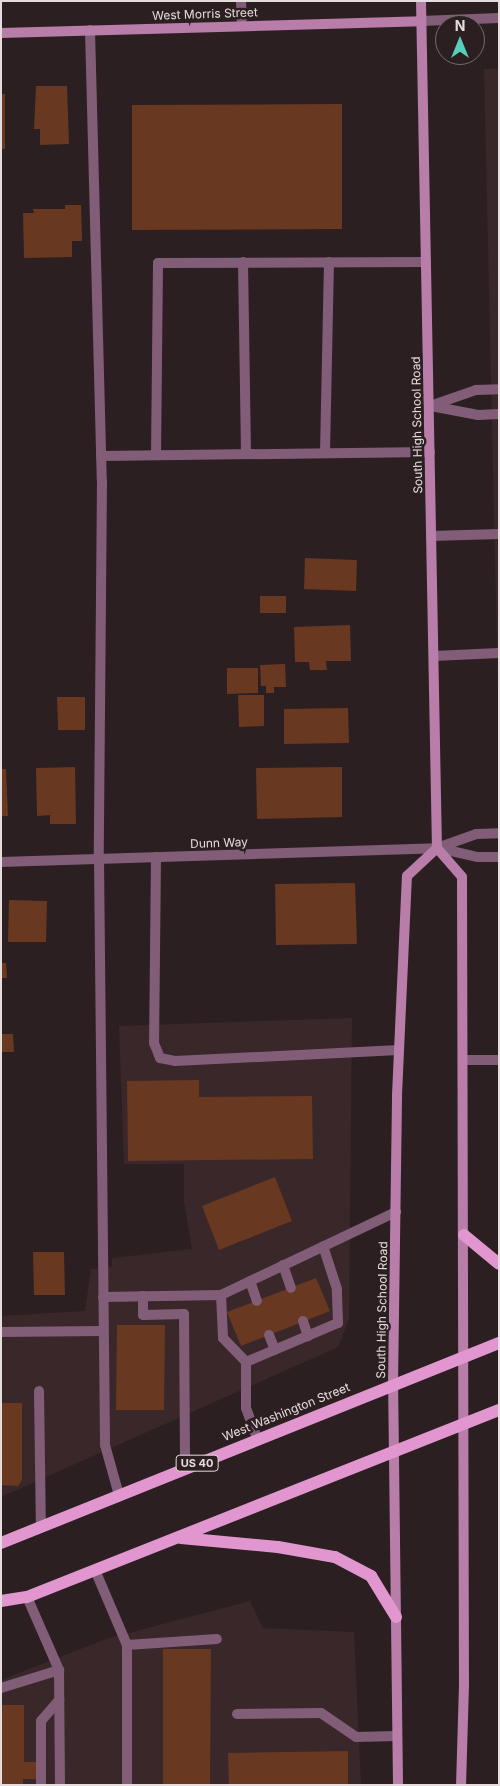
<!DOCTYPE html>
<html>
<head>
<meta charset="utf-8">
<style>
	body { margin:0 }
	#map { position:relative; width:500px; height:1786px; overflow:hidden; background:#2c1f21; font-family:Inter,sans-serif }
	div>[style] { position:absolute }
	.built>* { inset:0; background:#3a272a }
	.building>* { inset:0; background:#683821 }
	.lane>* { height:10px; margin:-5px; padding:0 5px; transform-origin:5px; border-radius:5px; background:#825d78 }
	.street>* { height:10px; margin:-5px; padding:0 5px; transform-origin:5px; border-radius:5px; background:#825d78 }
	.secondary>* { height:10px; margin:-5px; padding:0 5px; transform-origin:5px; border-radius:5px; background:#b87da9 }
	.primary>* { height:12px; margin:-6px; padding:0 6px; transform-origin:6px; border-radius:6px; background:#e296cf }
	span { translate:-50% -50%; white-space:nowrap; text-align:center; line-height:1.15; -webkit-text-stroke:5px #2c1f21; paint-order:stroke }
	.shield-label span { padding:1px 4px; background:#2c1f21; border:1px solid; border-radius:4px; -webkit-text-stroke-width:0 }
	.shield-label { font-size:11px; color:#e5dcdd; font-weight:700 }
	.street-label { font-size:12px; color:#e5dcdd }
	.frame { position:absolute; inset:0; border:2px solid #e5dcdd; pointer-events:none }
	.north { position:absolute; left:435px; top:15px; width:50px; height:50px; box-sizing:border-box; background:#2c1f21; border:1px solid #766b6c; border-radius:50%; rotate:0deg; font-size:14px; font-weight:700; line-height:20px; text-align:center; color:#e5dcdd }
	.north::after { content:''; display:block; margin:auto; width:18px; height:22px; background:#5acebc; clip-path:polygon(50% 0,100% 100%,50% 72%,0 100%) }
</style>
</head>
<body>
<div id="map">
	<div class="built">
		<i style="clip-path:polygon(484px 69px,499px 69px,499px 736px)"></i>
		<i style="clip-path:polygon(352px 1018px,349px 1319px,338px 1347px,1px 1497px,1px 1316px,85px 1311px,91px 1269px,112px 1267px,112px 1258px,192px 1249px,184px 1202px,184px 1164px,124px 1164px,119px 1026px)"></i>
		<i style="clip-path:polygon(250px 1601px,263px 1628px,354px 1632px,361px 1785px,1px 1785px,1px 1680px,106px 1639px)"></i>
	</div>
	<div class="building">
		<i style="clip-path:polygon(36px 86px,67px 86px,69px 144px,40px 145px,40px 129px,34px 129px)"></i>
		<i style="clip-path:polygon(1px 94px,5px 94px,5px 149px,1px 149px)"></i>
		<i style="clip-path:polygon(342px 104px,342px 229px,132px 230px,132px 105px)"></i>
		<i style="clip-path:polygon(65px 205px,81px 205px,82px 241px,72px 241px,72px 257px,24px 258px,23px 213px,34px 213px,33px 209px,65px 209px)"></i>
		<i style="clip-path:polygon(305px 558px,357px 560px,356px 591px,304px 589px)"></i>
		<i style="clip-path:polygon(260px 596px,286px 596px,286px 613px,260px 613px)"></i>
		<i style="clip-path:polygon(350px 625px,351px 661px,326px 661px,327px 670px,310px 670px,309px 662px,295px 662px,294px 627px)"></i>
		<i style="clip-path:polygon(285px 664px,286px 687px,274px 687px,274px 693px,266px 693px,266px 686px,261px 686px,260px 665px)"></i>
		<i style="clip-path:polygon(227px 668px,258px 668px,258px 693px,227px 694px)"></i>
		<i style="clip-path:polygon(238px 695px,264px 695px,264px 726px,239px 727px)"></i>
		<i style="clip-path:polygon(57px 697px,85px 697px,85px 730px,58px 730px)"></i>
		<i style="clip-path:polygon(348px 708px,349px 743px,284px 744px,284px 709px)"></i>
		<i style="clip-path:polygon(75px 767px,76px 824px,50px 824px,50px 815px,37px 816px,36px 768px)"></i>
		<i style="clip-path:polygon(342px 767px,342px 817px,257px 819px,256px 768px)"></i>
		<i style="clip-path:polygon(1px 769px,6px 769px,8px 816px,1px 816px)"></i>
		<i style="clip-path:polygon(355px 883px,357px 944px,276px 945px,275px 884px)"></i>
		<i style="clip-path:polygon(9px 900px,47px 901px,46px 942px,8px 942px)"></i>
		<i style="clip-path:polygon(1px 963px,6px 963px,7px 978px,1px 978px)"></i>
		<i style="clip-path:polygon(1px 1034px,13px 1034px,14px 1052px,1px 1052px)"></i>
		<i style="clip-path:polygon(199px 1080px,199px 1097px,312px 1096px,313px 1159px,128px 1161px,127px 1081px)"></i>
		<i style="clip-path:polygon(275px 1177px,292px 1221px,219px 1250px,202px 1206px)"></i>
		<i style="clip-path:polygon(33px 1252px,64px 1252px,65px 1295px,34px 1295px)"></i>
		<i style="clip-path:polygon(316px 1278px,330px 1311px,241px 1346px,227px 1312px)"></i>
		<i style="clip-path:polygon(117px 1325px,165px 1325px,164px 1410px,116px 1410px)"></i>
		<i style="clip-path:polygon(1px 1403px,22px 1403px,22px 1480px,18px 1486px,1px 1485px)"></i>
		<i style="clip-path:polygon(163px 1649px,211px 1649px,210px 1785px,163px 1785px)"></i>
		<i style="clip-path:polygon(1px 1705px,24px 1705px,24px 1762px,36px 1762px,36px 1779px,23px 1779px,23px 1785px,1px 1785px)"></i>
		<i style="clip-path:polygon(348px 1751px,348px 1785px,229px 1785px,228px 1753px)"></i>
	</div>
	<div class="lane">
		<i style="left:241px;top:1px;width:25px;rotate:88deg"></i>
		<i style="left:243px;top:262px;width:192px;rotate:89.1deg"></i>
		<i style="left:430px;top:406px;width:49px;rotate:-19.2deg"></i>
		<i style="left:476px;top:390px;width:23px;rotate:-2deg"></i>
		<i style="left:431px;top:406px;width:48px;rotate:10.8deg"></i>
		<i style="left:478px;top:415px;width:21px;rotate:-3deg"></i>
		<i style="left:325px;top:453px;width:191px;rotate:-88.8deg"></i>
		<i style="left:156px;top:455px;width:192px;rotate:-89.4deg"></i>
		<i style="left:158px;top:263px;width:268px;rotate:-0.2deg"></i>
		<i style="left:431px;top:536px;width:68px;rotate:-1.7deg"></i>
		<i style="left:434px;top:656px;width:65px;rotate:-2.6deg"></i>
		<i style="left:437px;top:848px;width:41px;rotate:-19.7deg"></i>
		<i style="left:476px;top:834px;width:23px;rotate:-2deg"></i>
		<i style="left:438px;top:848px;width:41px;rotate:12.7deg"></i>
		<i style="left:478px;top:857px;width:21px"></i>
		<i style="left:156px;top:857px;width:186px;rotate:90.6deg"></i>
		<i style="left:154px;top:1043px;width:16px;rotate:68deg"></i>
		<i style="left:160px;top:1058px;width:15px;rotate:11deg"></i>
		<i style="left:175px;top:1061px;width:224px;rotate:-2.8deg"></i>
		<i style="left:99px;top:859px;width:586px;rotate:89.41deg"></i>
		<i style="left:105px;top:1445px;width:52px;rotate:74.4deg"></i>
		<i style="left:464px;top:1060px;width:35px"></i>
		<i style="left:283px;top:1265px;width:24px;rotate:71deg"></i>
		<i style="left:250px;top:1281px;width:21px;rotate:71deg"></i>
		<i style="left:221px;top:1295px;width:43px;rotate:87.3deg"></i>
		<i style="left:223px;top:1338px;width:33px;rotate:46deg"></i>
		<i style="left:246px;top:1362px;width:46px;rotate:90deg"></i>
		<i style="left:246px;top:1408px;width:33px;rotate:70deg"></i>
		<i style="left:143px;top:1296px;width:19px;rotate:90deg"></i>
		<i style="left:143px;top:1315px;width:41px;rotate:-1.4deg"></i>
		<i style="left:184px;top:1314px;width:154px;rotate:89.6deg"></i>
		<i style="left:103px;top:1297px;width:118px;rotate:-1deg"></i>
		<i style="left:221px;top:1295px;width:194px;rotate:-25.4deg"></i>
		<i style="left:303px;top:1321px;width:16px;rotate:72deg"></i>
		<i style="left:1px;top:1332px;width:102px;rotate:-0.6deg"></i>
		<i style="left:269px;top:1335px;width:16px;rotate:68deg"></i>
		<i style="left:246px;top:1362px;width:100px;rotate:-23deg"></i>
		<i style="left:338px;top:1323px;width:34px;rotate:-92deg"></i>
		<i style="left:337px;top:1289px;width:45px;rotate:-108deg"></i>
		<i style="left:39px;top:1391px;width:136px;rotate:89.2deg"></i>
		<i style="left:95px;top:1570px;width:82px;rotate:66.9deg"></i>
		<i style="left:127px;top:1645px;width:140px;rotate:90deg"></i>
		<i style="left:27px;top:1597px;width:80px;rotate:66.3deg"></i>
		<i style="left:59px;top:1670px;width:115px;rotate:89.5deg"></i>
		<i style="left:127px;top:1645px;width:90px;rotate:-3.8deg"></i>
		<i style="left:1px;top:1688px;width:61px;rotate:-17.2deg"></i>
		<i style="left:237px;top:1714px;width:84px;rotate:-0.7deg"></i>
		<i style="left:321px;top:1713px;width:42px;rotate:34.4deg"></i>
		<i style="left:356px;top:1737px;width:41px;rotate:-1.4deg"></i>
		<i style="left:41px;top:1785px;width:64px;rotate:-90deg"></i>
		<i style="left:41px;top:1721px;width:28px;rotate:-49deg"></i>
	</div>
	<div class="street">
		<i style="left:421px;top:21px;width:78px;rotate:-2.2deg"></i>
		<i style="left:90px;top:30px;width:451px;rotate:88.5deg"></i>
		<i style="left:102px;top:481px;width:378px;rotate:90.5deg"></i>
		<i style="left:101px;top:456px;width:329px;rotate:-0.7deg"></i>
		<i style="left:1px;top:862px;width:436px;rotate:-1.8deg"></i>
	</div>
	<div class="secondary">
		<i style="left:421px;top:1px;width:847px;rotate:88.92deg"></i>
		<i style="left:437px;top:848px;width:38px;rotate:49deg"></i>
		<i style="left:462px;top:877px;width:808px;rotate:89.86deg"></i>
		<i style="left:464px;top:1685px;width:100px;rotate:91.7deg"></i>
		<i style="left:1px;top:33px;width:420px;rotate:-1.6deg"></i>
		<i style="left:398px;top:1785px;width:400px;rotate:-90.7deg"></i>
		<i style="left:393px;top:1385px;width:290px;rotate:-89.2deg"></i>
		<i style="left:397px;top:1095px;width:219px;rotate:-87.4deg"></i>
		<i style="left:407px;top:876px;width:41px;rotate:-43deg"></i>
	</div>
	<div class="primary">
		<i style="left:464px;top:1235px;width:45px;rotate:39.6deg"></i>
		<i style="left:181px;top:1538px;width:97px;rotate:5.3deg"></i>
		<i style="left:278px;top:1547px;width:58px;rotate:10deg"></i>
		<i style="left:335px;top:1557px;width:41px;rotate:27.8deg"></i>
		<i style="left:371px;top:1576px;width:48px;rotate:58.6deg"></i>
		<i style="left:1px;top:1543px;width:537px;rotate:-21.88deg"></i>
		<i style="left:1px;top:1601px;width:26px;rotate:-9deg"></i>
		<i style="left:27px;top:1597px;width:508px;rotate:-21.61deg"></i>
	</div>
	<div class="shield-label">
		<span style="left:197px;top:1463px">US 40</span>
	</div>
	<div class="street-label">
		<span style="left:205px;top:14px;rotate:-2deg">West Morris Street</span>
		<span style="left:417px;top:425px;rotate:-91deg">South High School Road</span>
		<span style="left:219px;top:843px;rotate:-2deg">Dunn Way</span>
		<span style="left:382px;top:1310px;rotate:-89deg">South High School Road</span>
		<span style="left:286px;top:1412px;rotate:-22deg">West Washington Street</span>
	</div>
	<div class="frame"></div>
	<div class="north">N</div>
</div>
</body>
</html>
